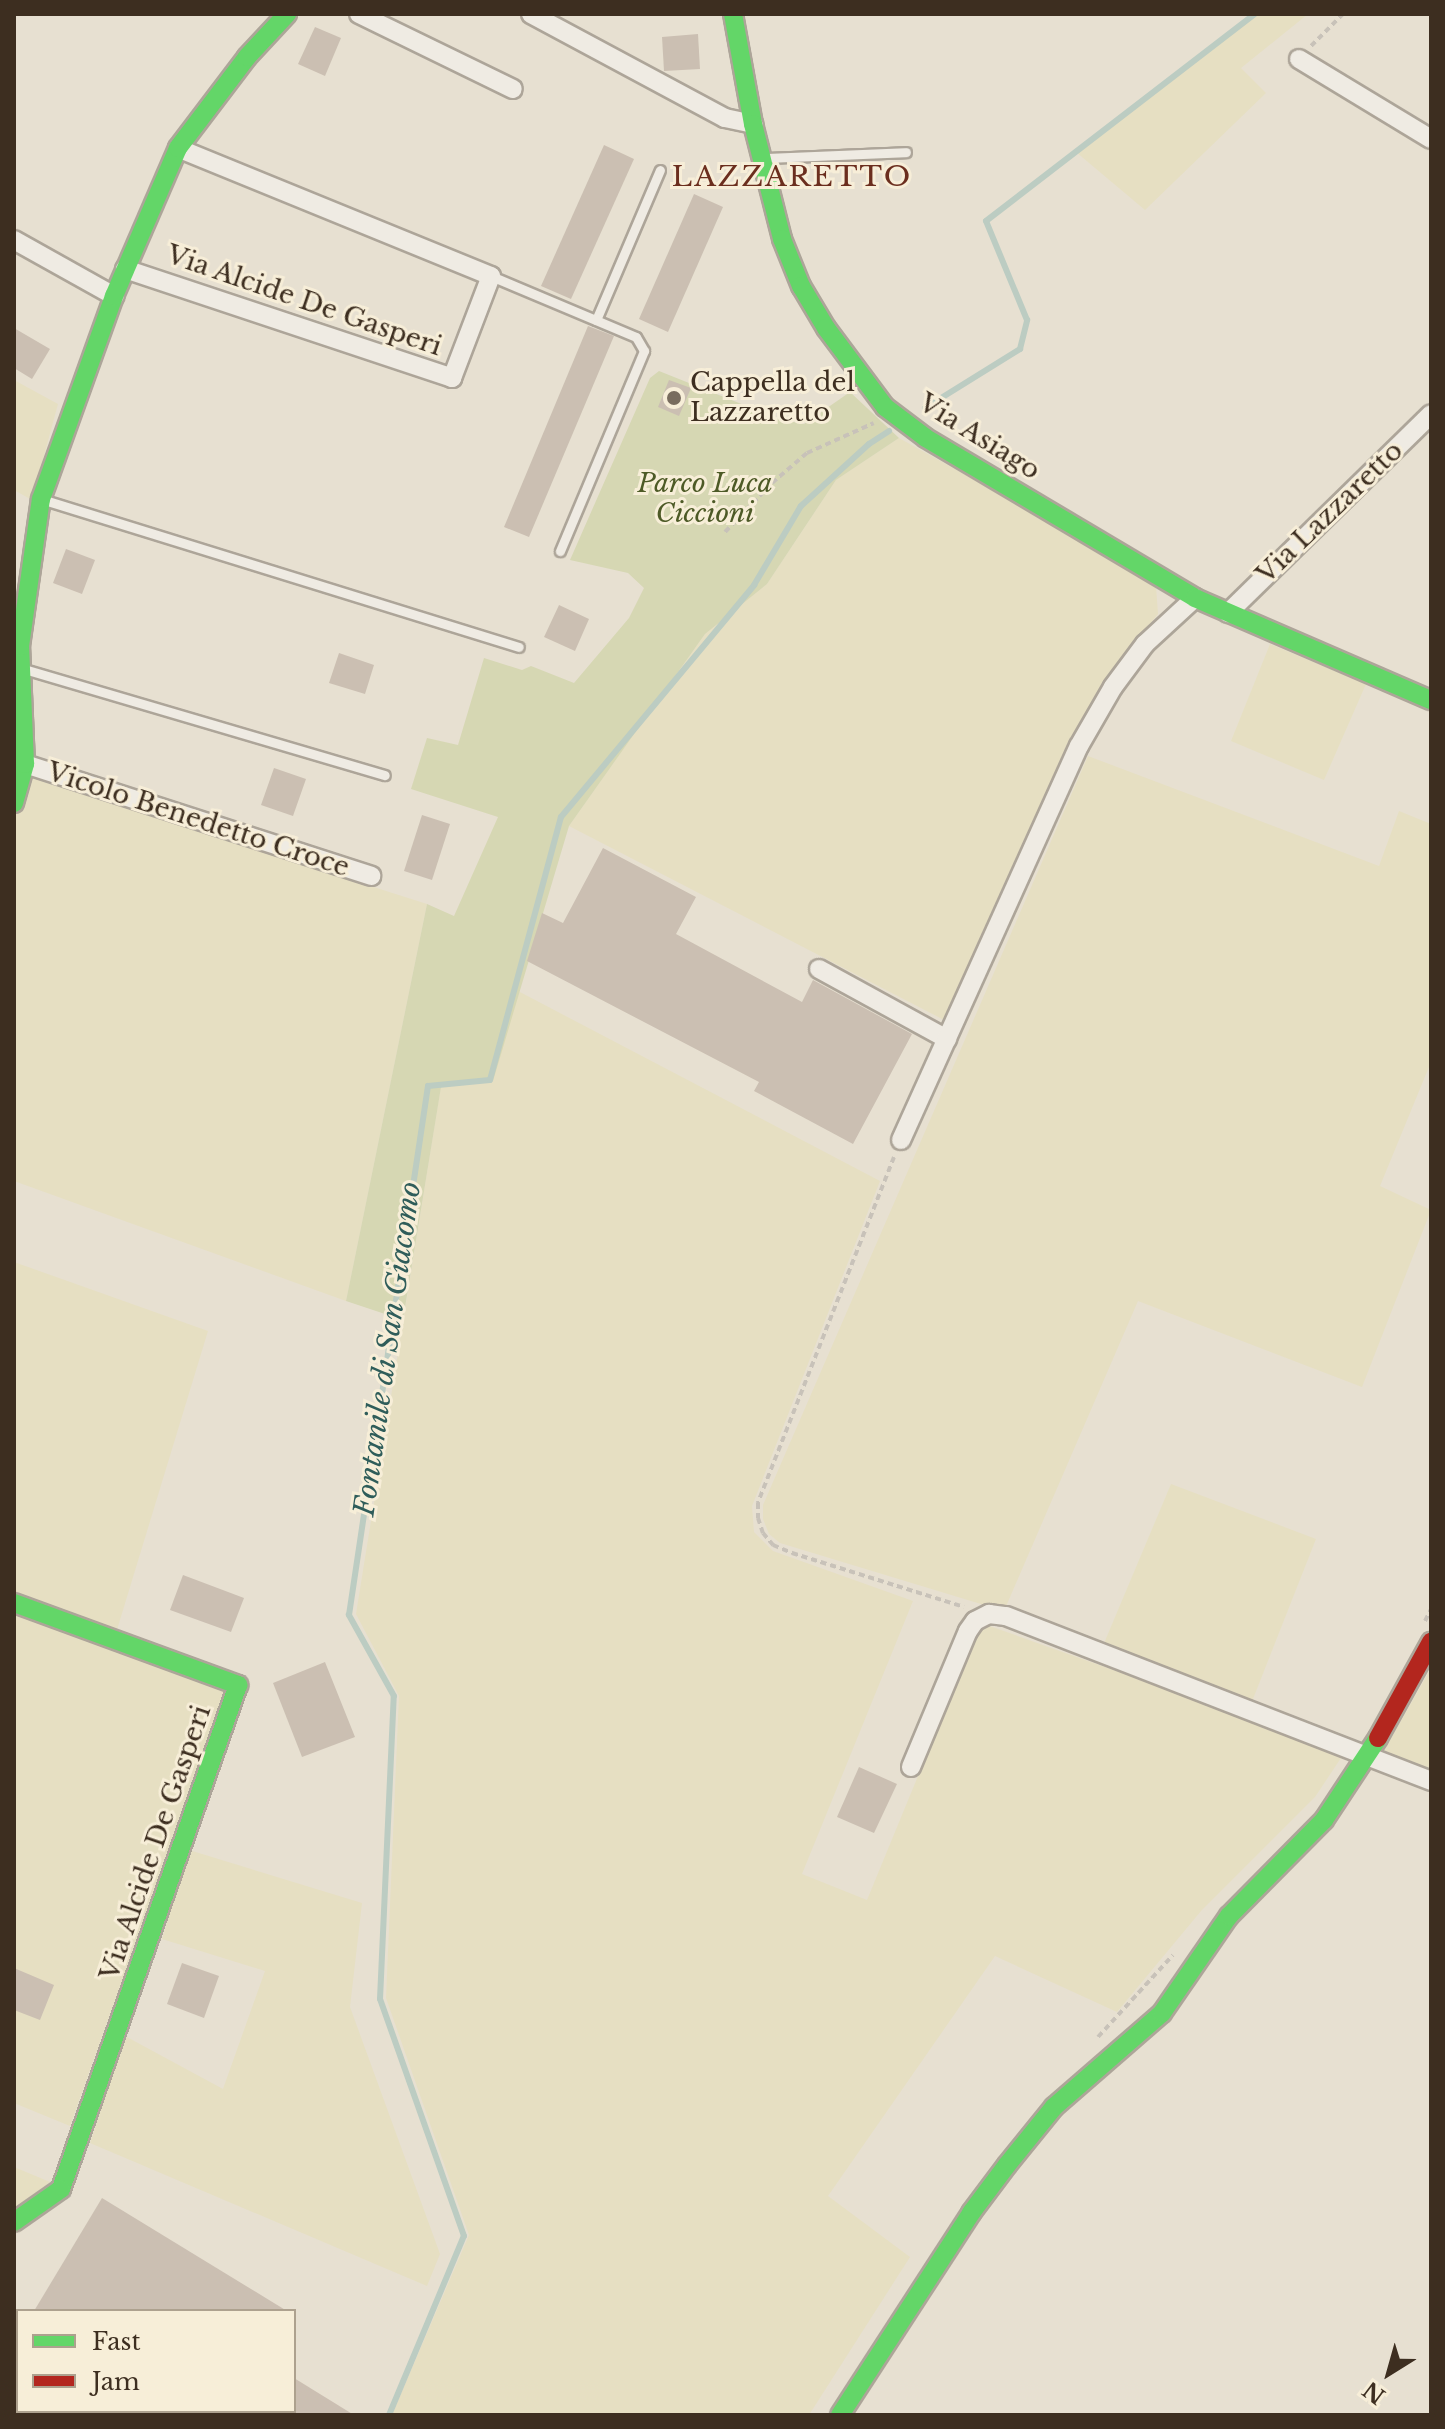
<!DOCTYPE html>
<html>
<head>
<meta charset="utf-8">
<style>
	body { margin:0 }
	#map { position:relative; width:1445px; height:2429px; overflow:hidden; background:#e7e0d1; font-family:"Libre Baskerville",serif }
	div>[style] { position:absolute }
	.farmland>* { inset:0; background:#e6dfc2 }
	.green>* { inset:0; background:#d6d7b3 }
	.stream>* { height:6px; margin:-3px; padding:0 3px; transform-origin:3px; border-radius:3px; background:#bcccc2 }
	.building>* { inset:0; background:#cbbfb2 }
	.path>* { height:4px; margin-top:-2px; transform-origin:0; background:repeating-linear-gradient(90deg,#c8c2b9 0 6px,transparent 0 10px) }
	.roads { filter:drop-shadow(2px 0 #ada599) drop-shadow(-2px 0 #ada599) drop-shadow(0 2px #ada599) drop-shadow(0 -2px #ada599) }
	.lane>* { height:9px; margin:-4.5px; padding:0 4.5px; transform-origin:4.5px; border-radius:4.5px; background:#efebe3 }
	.street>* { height:18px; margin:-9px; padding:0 9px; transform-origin:9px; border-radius:9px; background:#efebe3 }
	.fast>* { height:18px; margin:-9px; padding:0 9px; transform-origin:9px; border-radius:9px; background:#63d668 }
	.jam>* { height:18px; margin:-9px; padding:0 9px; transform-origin:9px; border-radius:9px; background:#b3261e }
	.dots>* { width:22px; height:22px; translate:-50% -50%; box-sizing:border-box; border:4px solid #f7eed8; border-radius:50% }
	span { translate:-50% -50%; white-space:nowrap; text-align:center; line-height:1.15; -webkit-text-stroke:6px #f7eed8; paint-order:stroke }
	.street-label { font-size:26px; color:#3d2e20 }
	.poi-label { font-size:26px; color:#3d2e20 }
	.left { translate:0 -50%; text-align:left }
	.park-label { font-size:26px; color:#4d5a26; font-style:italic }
	.neighbourhood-label { font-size:28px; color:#6b2e1e; letter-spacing:2px }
	.water-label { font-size:28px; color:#2f5d5a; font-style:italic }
	.frame { position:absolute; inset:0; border:16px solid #3d2e20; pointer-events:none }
	.legend { position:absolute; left:16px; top:2309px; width:280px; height:104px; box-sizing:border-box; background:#f7eed8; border:2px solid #ada18e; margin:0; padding:10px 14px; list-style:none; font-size:24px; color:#3d2e20 }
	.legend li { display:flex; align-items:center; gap:16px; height:40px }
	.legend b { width:40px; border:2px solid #ada18e }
	.north { position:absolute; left:1349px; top:2333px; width:80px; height:80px; -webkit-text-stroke:6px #f7eed8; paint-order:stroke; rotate:217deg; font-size:22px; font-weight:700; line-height:32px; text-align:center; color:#3d2e20 }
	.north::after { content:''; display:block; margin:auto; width:28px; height:36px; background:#3d2e20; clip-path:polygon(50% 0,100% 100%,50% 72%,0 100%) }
</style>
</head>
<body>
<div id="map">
	<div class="farmland">
		<i style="clip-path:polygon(1255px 14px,1308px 14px,1241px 68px,1266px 93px,1145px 210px,1076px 152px)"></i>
		<i style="clip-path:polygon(14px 380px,58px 404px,32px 500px,14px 490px)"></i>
		<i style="clip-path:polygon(899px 438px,1050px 522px,1156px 586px,1158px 614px,1117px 665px,1071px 748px,946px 1021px,569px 826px,705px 634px,767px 584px,836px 480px)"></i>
		<i style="clip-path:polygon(1270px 644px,1366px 684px,1324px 780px,1231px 741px)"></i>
		<i style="clip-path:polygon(1088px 756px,1379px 866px,1399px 811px,1431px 824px,1431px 1062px,1380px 1186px,1431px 1210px,1362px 1387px,1138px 1301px,1004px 1611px,780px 1543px,769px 1534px,763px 1519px,763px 1505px)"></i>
		<i style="clip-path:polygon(14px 766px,44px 782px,427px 904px,346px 1301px,14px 1181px)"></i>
		<i style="clip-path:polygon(518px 991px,880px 1181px,752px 1506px,754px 1532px,773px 1551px,913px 1601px,802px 1874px,867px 1900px,981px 1623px,1345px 1752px,1315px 1797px,1201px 1911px,1117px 2012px,995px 1956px,828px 2196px,910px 2257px,809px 2415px,392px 2415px,469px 2235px,386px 1998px,399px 1696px,356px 1614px,441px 1086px,493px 1081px)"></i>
		<i style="clip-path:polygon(14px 1262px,208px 1331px,116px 1633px,226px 1690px,70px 2126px,14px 2103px)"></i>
		<i style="clip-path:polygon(1171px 1484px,1316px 1539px,1251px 1704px,1102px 1648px)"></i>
		<i style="clip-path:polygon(1431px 1668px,1431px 1774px,1383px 1753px)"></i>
		<i style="clip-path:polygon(189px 1850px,362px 1903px,350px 2007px,440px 2254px,427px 2286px,90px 2143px,125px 2036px,223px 2089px,265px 1971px,162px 1939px)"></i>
		<i style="clip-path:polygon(14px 2167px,50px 2182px,14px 2212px)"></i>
	</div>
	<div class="green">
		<i style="clip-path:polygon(659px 371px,779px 419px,804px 424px,850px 392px,899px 438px,836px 480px,767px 584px,705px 634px,569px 826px,493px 1081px,441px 1087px,403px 1320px,346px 1301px,427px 904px,454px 916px,498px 817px,411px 789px,427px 738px,458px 745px,484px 658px,522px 670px,531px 666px,574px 683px,629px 618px,644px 588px,628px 573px,570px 560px,650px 378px)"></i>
	</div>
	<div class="stream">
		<i style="left:925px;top:408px;width:112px;rotate:-31.8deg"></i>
		<i style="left:1020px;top:349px;width:30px;rotate:-76deg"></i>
		<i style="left:1027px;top:320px;width:107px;rotate:-112.5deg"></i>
		<i style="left:986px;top:221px;width:339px;rotate:-37.6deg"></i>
		<i style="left:389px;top:2415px;width:194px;rotate:-67.3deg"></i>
		<i style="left:464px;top:2236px;width:251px;rotate:-109.5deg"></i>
		<i style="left:380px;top:1999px;width:303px;rotate:-87.4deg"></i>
		<i style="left:394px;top:1696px;width:93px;rotate:-119.1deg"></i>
		<i style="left:349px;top:1615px;width:535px;rotate:-81.51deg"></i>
		<i style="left:428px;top:1086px;width:62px;rotate:-5.5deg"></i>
		<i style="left:490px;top:1080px;width:272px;rotate:-74.9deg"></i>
		<i style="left:561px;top:817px;width:302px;rotate:-50.2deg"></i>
		<i style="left:754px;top:585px;width:92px;rotate:-59.3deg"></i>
		<i style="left:801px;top:506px;width:92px;rotate:-42.4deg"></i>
		<i style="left:869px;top:444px;width:24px;rotate:-33deg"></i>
	</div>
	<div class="building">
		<i style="clip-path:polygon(315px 27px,341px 38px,325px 76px,298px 64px)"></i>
		<i style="clip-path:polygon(698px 34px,700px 69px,664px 71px,662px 37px)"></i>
		<i style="clip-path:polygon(604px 145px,634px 159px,571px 299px,541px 286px)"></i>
		<i style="clip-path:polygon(694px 194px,723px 207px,668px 332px,639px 319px)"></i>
		<i style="clip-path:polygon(588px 326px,614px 336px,529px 537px,504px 527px)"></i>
		<i style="clip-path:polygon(14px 328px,50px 349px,32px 379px,14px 368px)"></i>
		<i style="clip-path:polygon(669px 380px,691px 388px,679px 416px,658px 407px)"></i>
		<i style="clip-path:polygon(66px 549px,95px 560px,82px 594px,53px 583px)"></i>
		<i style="clip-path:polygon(559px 605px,589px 619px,575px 651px,544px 637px)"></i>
		<i style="clip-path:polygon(339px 653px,374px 665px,365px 694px,329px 683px)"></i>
		<i style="clip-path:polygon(274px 768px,306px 779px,293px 816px,261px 805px)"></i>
		<i style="clip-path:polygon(422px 815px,450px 824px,432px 880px,404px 871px)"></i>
		<i style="clip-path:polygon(603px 848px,696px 897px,676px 934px,802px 1002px,813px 980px,912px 1034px,853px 1144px,754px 1091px,759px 1082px,527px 961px,542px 913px,563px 923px)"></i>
		<i style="clip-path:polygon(183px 1575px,244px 1598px,231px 1632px,170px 1610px)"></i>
		<i style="clip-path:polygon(325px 1662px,355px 1737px,302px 1757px,273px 1683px)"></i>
		<i style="clip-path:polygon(859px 1767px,897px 1784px,874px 1833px,837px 1817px)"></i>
		<i style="clip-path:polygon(182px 1963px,219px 1976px,204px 2018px,167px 2004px)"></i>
		<i style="clip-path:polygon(14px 1968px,54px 1985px,40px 2020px,14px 2010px)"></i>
		<i style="clip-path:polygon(102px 2198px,287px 2311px,34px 2311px)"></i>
		<i style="clip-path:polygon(294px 2378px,354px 2415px,294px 2415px)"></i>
	</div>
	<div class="path">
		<i style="left:1311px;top:46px;width:45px;rotate:-45deg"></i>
		<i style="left:725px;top:532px;width:68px;rotate:-46.2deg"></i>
		<i style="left:772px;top:483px;width:46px;rotate:-40.6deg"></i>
		<i style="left:807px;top:453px;width:73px;rotate:-24.1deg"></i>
		<i style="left:894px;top:1157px;width:372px;rotate:111.5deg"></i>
		<i style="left:758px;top:1503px;width:15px;rotate:90deg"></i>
		<i style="left:758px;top:1518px;width:16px;rotate:72deg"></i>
		<i style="left:763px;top:1533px;width:16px;rotate:50deg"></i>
		<i style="left:773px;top:1545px;width:21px;rotate:23deg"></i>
		<i style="left:792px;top:1553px;width:180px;rotate:17.4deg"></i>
		<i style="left:1425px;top:1621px;width:13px;rotate:-63deg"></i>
		<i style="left:1098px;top:2037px;width:111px;rotate:-47.6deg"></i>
	</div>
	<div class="roads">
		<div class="lane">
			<i style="left:765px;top:158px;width:141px;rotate:-2.4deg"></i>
			<i style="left:491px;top:276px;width:157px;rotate:22.8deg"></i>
			<i style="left:636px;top:337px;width:16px;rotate:60deg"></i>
			<i style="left:644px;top:351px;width:217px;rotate:112.8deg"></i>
			<i style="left:596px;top:320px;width:163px;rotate:-66.9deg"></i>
			<i style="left:41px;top:499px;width:500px;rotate:17.2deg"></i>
			<i style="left:24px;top:669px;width:376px;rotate:16.4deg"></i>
		</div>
		<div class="street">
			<i style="left:359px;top:14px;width:171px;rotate:26deg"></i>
			<i style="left:531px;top:14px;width:220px;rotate:28.2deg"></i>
			<i style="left:725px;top:118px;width:29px;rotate:12deg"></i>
			<i style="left:1299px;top:59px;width:154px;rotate:31.2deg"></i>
			<i style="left:14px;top:240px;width:115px;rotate:29.2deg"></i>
			<i style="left:125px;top:269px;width:345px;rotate:18.4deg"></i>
			<i style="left:452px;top:378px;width:109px;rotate:-69.1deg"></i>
			<i style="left:491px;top:276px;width:338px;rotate:-157.8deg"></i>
			<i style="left:1228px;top:613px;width:284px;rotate:-44.4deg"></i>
			<i style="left:25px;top:764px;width:364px;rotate:17.9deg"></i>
			<i style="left:819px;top:969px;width:146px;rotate:28.7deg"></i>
			<i style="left:901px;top:1140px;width:432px;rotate:-65.7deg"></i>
			<i style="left:1079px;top:746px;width:68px;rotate:-60deg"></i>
			<i style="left:1113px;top:687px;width:54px;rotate:-53.3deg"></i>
			<i style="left:1145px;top:644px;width:68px;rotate:-42.6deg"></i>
			<i style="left:911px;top:1767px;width:147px;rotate:-67.3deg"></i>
			<i style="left:968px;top:1631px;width:12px;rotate:-55deg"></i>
			<i style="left:975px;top:1621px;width:16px;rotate:-27deg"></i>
			<i style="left:989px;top:1614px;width:17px;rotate:7deg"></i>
			<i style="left:1006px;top:1616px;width:456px;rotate:21.2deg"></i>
		</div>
		<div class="fast">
			<i style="left:733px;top:14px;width:112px;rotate:79.7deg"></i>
			<i style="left:753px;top:124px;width:119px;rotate:75.8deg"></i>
			<i style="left:782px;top:239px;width:51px;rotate:68deg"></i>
			<i style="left:801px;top:286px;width:49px;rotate:59.2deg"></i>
			<i style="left:826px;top:328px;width:99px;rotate:53.2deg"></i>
			<i style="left:885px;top:407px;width:51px;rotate:37.1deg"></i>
			<i style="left:926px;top:438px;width:313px;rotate:30.7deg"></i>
			<i style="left:1195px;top:598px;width:257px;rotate:23.4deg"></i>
			<i style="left:14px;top:803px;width:41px;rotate:-74.2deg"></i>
			<i style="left:25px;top:764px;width:118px;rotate:-92.4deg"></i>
			<i style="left:20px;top:646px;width:148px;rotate:-81.9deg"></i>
			<i style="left:41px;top:499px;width:216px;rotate:-70.2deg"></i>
			<i style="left:114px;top:296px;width:161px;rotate:-66.6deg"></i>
			<i style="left:178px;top:148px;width:114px;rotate:-52.8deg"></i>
			<i style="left:247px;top:57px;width:59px;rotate:-47.1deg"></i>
			<i style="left:14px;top:1603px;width:239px;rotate:20.1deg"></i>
			<i style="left:238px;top:1685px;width:534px;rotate:109.35deg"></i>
			<i style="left:61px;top:2189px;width:57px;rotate:144.9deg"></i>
			<i style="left:840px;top:2415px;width:241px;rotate:-57deg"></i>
			<i style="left:971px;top:2213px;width:60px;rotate:-53.1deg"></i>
			<i style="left:1007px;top:2165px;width:75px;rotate:-51deg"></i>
			<i style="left:1054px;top:2107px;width:143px;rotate:-41deg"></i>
			<i style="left:1162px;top:2013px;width:118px;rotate:-55.4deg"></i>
			<i style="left:1229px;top:1916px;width:135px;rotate:-45.3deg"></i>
			<i style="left:1324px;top:1820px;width:98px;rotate:-56.6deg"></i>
		</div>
		<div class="jam">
			<i style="left:1378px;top:1738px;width:110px;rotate:-61.1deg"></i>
		</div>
	</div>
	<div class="dots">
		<i style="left:674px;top:398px;background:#786c5e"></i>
	</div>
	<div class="street-label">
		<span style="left:304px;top:301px;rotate:19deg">Via Alcide De Gasperi</span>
		<span style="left:979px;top:437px;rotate:32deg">Via Asiago</span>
		<span style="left:1330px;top:513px;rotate:-44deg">Via Lazzaretto</span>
		<span style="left:198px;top:820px;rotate:18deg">Vicolo Benedetto Croce</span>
		<span style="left:156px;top:1843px;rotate:-71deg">Via Alcide De Gasperi</span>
	</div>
	<div class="poi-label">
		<span class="left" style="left:690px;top:398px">Cappella del<br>Lazzaretto</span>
	</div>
	<div class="park-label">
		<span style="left:705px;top:499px">Parco Luca<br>Ciccioni</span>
	</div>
	<div class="neighbourhood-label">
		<span style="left:792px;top:177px">LAZZARETTO</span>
	</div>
	<div class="water-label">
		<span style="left:388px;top:1349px;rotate:-82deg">Fontanile di San Giacomo</span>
	</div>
	<div class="frame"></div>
	<ul class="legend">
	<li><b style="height:10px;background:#63d668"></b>Fast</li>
	<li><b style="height:10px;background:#b3261e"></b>Jam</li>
	</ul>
	<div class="north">N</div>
</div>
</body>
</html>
